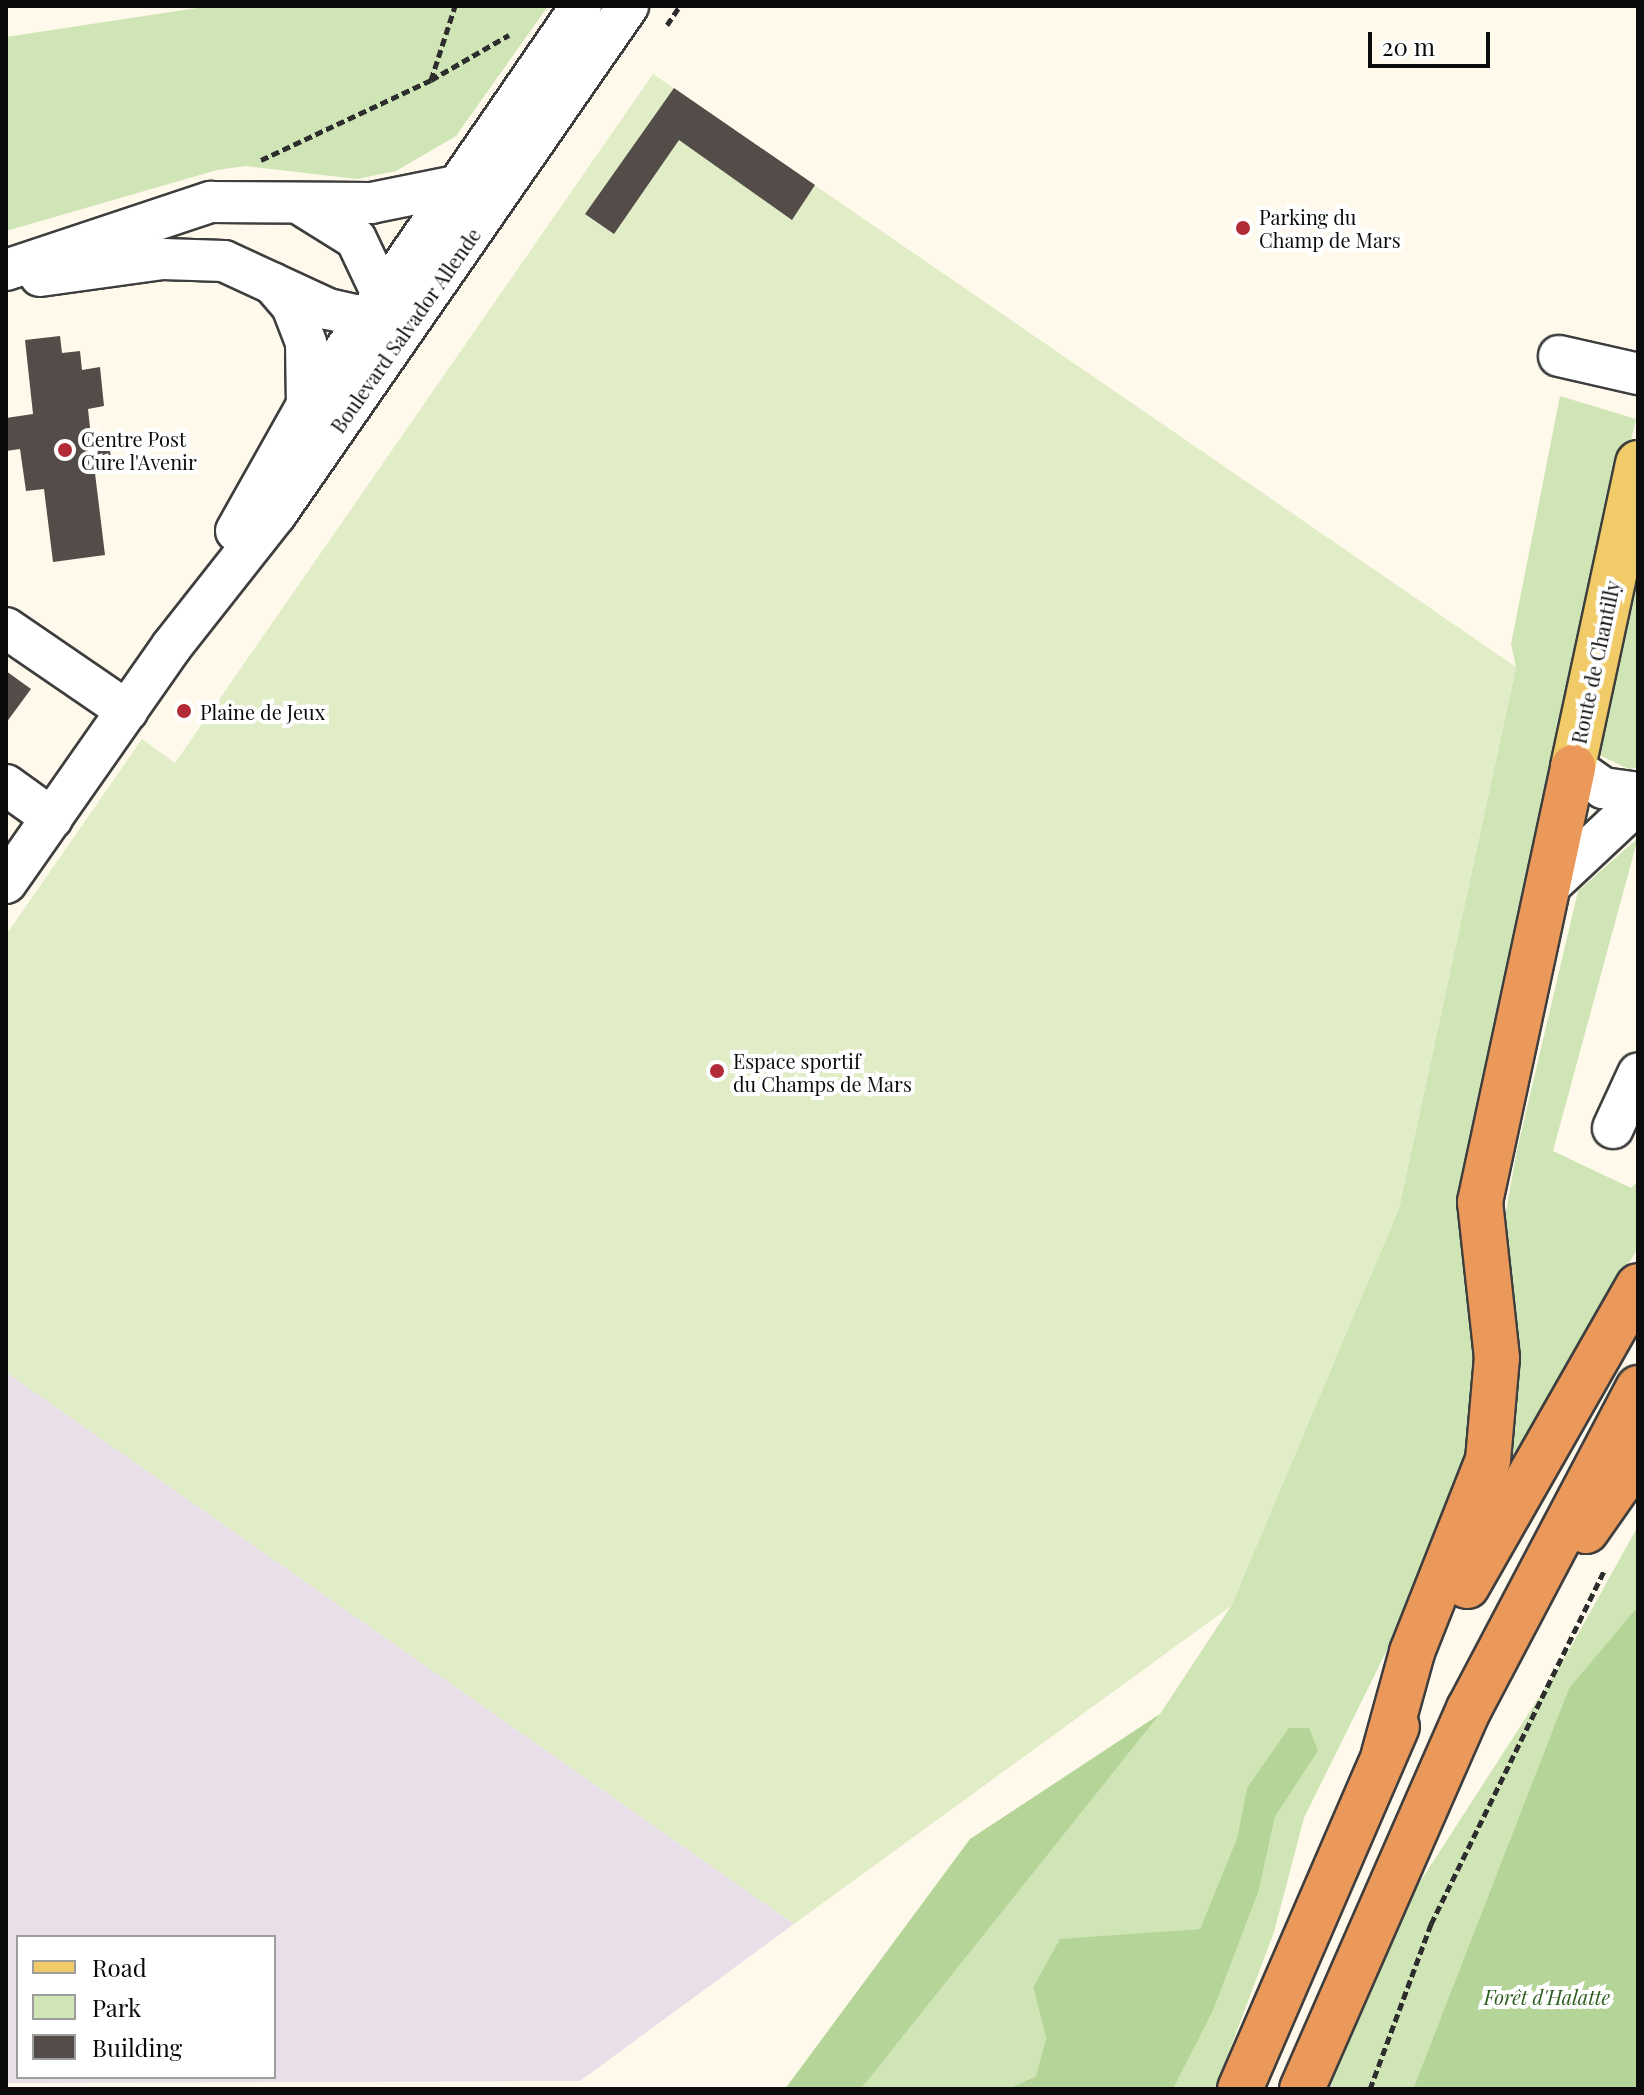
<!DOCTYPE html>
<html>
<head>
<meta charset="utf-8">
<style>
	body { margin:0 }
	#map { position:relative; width:1644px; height:2095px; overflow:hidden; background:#fef9ea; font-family:"Playfair Display",serif }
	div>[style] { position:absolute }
	.industrial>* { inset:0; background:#e8dfe9 }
	.green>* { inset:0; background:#d0e5b6 }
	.forest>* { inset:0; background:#b4d597 }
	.pitch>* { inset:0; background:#e1edc7 }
	.building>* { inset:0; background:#534c48 }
	.path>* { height:5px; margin-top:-2.5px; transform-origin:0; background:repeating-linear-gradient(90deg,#2d2d2d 0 8px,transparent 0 12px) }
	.roads { filter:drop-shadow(2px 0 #3e3e3e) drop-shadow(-2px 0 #3e3e3e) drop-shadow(0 2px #3e3e3e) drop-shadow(0 -2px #3e3e3e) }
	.minor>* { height:40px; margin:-20px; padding:0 20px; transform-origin:20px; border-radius:20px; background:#fff }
	.major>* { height:44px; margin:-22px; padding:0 22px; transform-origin:22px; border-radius:22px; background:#f0cb68 }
	.highway>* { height:44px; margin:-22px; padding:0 22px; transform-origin:22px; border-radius:22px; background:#eb995a }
	.dots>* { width:22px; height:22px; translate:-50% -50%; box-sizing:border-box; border:4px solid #fff; border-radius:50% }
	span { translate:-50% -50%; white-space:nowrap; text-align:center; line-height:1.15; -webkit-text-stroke:8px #fff; paint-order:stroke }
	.poi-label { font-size:20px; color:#0b0b0b }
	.left { translate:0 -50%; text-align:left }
	.street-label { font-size:20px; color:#0b0b0b }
	.park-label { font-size:20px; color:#2e5d20; font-style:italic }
	.frame { position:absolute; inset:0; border:8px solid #0b0b0b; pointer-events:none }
	.legend { position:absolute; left:16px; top:1935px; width:260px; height:144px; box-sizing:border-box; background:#fff; border:2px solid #9d9d9d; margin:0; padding:10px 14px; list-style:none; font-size:24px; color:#0b0b0b }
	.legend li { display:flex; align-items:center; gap:16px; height:40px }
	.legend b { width:40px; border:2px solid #9d9d9d }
	.scale { position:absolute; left:1368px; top:32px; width:122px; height:36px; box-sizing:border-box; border:4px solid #0b0b0b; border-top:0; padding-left:10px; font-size:24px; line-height:28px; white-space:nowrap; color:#0b0b0b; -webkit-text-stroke:6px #fff; paint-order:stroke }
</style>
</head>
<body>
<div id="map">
	<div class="industrial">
		<i style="clip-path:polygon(evenodd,6px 1372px,794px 1924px,580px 2081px,6px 2083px,6px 1372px,18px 1937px,274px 1937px,274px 2077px,18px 2077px,18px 1937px)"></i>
	</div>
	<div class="green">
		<i style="clip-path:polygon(210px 6px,548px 6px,456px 136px,396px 171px,357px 179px,246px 166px,217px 170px,6px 231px,6px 37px)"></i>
		<i style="clip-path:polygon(1560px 396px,1636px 419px,1532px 858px,1486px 1380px,1473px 1453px,1423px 1577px,1304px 1818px,1274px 1932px,1215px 2089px,1173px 2089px,1213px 2011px,1259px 1890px,1275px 1817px,1318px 1751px,1247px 1788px,1237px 1838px,1200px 1929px,1060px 1940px,1033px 1987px,1046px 2038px,1036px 2076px,1008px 2089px,861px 2089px,1160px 1714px,1231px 1606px,1399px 1208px,1516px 667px,1511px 644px)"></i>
		<i style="clip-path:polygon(1638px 575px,1638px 767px,1629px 769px,1597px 754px)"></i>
		<i style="clip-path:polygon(1638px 838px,1553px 1151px,1631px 1188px,1638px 1181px,1638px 1248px,1505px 1469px,1498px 1255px,1517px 1150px,1578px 891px)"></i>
		<i style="clip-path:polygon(1638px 1526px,1638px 1606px,1569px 1688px,1413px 2089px,1322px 2089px,1391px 1927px,1567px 1654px)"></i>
	</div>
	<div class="forest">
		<i style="clip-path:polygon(1638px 1606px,1638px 2089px,1413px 2089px,1569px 1688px)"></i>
		<i style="clip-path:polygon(1160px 1714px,861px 2089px,785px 2089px,970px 1839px)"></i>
		<i style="clip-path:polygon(1289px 1728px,1309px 1728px,1318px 1751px,1275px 1817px,1259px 1890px,1213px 2011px,1173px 2089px,1008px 2089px,1036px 2076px,1046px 2038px,1033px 1987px,1060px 1939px,1200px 1929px,1237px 1838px,1247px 1788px)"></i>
	</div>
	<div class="pitch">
		<i style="clip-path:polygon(653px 74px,1516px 667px,1399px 1208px,1231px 1606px,794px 1924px,6px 1372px,6px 935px,142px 739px,175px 763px)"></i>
	</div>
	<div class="building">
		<i style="clip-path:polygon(674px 88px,815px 185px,792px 220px,679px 140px,614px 234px,585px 214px)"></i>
		<i style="clip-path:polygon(60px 336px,62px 353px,80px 351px,82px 370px,100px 367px,104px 406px,88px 409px,92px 446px,109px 445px,112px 463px,94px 465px,105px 555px,53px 562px,44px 489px,26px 491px,20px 449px,6px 451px,6px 418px,33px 414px,25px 340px)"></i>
		<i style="clip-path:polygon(6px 671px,31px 689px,6px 723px)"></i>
	</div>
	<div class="path">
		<i style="left:667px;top:25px;width:23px;rotate:-56deg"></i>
		<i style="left:431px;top:80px;width:78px;rotate:-72deg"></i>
		<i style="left:261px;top:160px;width:188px;rotate:-25.2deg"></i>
		<i style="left:431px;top:80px;width:90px;rotate:-30deg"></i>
		<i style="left:1370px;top:2089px;width:176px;rotate:-69.7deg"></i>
		<i style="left:1431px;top:1924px;width:395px;rotate:-63.9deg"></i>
	</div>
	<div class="roads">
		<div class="minor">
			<i style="left:303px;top:206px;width:62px;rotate:31.9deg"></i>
			<i style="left:356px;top:239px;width:80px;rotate:64.7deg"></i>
			<i style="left:6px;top:270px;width:216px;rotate:-18.4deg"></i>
			<i style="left:211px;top:202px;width:160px;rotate:0.4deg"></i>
			<i style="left:371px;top:203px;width:86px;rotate:-11.4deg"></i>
			<i style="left:40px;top:276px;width:124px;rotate:-7.9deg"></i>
			<i style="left:163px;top:259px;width:61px;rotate:1.9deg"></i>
			<i style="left:224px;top:261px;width:115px;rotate:24.8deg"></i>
			<i style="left:328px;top:309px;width:64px;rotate:12.7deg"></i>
			<i style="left:272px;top:283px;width:30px;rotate:49deg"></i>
			<i style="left:292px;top:306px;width:40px;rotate:69deg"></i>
			<i style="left:306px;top:343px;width:62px;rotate:89.1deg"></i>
			<i style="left:1559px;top:356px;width:81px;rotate:12.8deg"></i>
			<i style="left:236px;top:531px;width:145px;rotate:-60.6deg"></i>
			<i style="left:307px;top:405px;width:484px;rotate:-55.5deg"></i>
			<i style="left:6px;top:628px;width:147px;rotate:34.4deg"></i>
			<i style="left:1573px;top:767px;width:37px;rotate:35deg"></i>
			<i style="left:1603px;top:788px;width:35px;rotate:8deg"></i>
			<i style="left:6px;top:785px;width:57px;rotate:35.7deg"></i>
			<i style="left:6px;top:883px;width:289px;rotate:-55deg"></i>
			<i style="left:172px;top:646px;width:168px;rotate:-51.8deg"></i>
			<i style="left:276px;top:514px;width:618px;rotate:-55.28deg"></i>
			<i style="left:1546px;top:889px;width:126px;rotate:-43.1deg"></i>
			<i style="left:1613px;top:1128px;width:60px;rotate:-65.2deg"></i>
		</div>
		<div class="major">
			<i style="left:1573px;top:767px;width:311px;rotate:-77.9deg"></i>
		</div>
		<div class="highway">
			<i style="left:1586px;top:1531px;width:90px;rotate:-54.9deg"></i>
			<i style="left:1467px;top:1586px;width:345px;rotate:-60.3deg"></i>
			<i style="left:1384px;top:1754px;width:106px;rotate:-74.6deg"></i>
			<i style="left:1412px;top:1652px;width:206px;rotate:-68.4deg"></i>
			<i style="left:1488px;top:1460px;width:102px;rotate:-85deg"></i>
			<i style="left:1497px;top:1358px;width:157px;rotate:-96.2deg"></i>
			<i style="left:1480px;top:1202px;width:445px;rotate:-77.9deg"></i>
			<i style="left:1240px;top:2089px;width:395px;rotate:-66.6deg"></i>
			<i style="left:1302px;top:2089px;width:415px;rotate:-66.3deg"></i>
			<i style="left:1469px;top:1709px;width:363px;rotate:-62.2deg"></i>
		</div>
	</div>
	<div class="dots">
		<i style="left:1243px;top:228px;background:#b12c36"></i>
		<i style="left:65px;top:450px;background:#b12c36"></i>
		<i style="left:184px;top:711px;background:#b12c36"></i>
		<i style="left:717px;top:1071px;background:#b12c36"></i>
	</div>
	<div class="poi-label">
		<span class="left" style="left:1259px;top:228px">Parking du<br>Champ de Mars</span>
		<span class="left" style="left:81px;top:450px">Centre Post<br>Cure l'Avenir</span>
		<span class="left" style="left:200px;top:711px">Plaine de Jeux</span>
		<span class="left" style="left:733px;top:1072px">Espace sportif<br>du Champs de Mars</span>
	</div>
	<div class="street-label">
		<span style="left:405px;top:330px;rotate:-55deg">Boulevard Salvador Allende</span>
		<span style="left:1595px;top:662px;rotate:-78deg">Route de Chantilly</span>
	</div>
	<div class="park-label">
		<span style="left:1547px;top:1996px">Forêt d'Halatte</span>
	</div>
	<div class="frame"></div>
	<ul class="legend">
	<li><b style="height:10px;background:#f0cb68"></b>Road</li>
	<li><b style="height:22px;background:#d0e5b6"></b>Park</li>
	<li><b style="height:22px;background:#534c48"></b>Building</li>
	</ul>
	<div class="scale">20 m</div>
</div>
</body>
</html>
